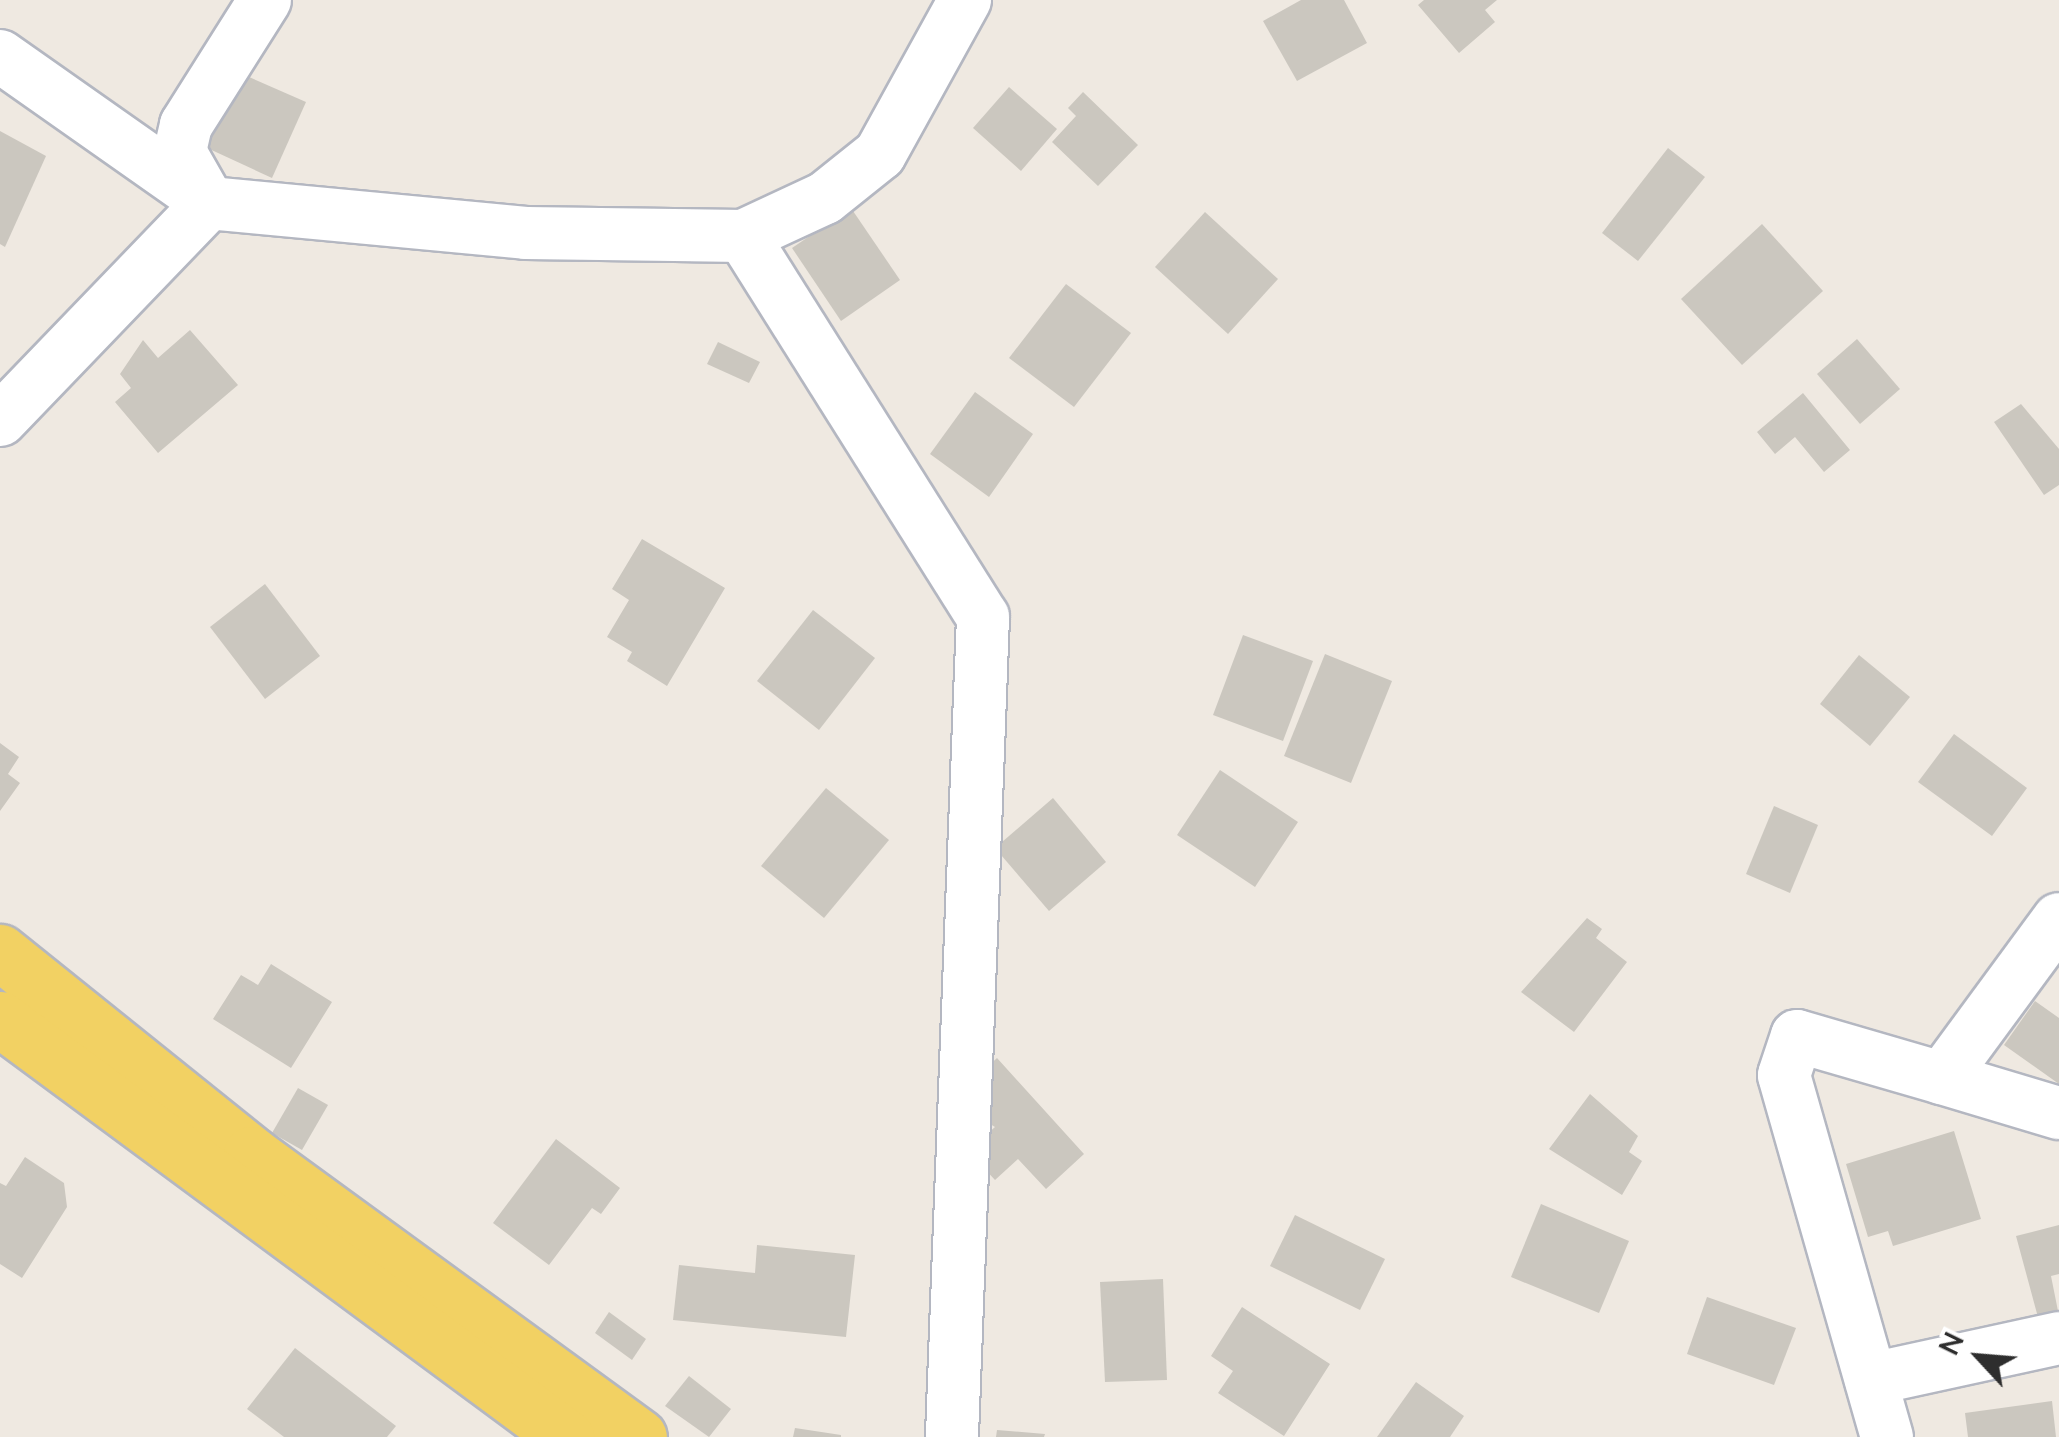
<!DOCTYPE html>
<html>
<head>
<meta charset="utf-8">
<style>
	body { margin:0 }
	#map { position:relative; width:2059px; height:1437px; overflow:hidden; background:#efe9e1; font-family:"Nunito Sans",sans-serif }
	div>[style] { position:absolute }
	.building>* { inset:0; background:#cbc7bf }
	.roads { filter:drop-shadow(2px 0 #b4b7c1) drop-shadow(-2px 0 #b4b7c1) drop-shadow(0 2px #b4b7c1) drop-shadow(0 -2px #b4b7c1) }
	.minor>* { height:52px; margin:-26px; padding:0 26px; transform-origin:26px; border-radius:26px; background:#fff }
	.major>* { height:55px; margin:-27.5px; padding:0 27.5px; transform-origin:27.5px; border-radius:27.5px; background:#f2d163 }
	span { translate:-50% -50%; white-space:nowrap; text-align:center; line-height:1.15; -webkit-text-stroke:10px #fff; paint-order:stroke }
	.north { position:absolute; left:1929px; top:1307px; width:100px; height:100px; -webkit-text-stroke:8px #fff; paint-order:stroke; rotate:296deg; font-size:28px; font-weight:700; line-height:40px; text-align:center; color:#2e2e2e }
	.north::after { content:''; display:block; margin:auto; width:35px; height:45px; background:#2e2e2e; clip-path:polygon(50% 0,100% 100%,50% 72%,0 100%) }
</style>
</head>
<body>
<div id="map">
	<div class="building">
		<i style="clip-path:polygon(1301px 0,1344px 0,1367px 43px,1297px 81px,1263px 21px)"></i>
		<i style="clip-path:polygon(1424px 0,1497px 0,1485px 10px,1495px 22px,1459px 53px,1418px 5px)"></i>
		<i style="clip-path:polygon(240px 73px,306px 102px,272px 178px,205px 147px)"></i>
		<i style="clip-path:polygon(1009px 87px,1057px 129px,1021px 171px,973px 128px)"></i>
		<i style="clip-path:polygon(1083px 92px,1138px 145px,1098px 186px,1052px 142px,1076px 116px,1068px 108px)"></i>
		<i style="clip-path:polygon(0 131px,46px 156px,5px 247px,0 244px)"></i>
		<i style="clip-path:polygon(1668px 148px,1705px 177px,1638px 261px,1602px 233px)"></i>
		<i style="clip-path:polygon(851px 208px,900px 280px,841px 321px,792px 248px)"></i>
		<i style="clip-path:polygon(1205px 212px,1278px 279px,1228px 334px,1155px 267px)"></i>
		<i style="clip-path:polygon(1762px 224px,1823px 291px,1742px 365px,1681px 299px)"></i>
		<i style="clip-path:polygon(1066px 284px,1131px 333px,1074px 407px,1009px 358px)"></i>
		<i style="clip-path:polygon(190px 330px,238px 385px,158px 453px,115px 402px,131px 388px,120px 374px,143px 340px,158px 358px)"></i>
		<i style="clip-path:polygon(1857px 339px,1900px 389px,1860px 424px,1817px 374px)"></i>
		<i style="clip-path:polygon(718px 342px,760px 362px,749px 383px,707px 364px)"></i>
		<i style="clip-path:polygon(975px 392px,1033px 434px,989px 497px,930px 454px)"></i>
		<i style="clip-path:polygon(1803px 393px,1850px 450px,1824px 472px,1795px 437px,1775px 454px,1757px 432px)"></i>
		<i style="clip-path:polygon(2021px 404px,2059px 449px,2059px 485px,2044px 495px,1994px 422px)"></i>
		<i style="clip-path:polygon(642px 539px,725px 588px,667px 686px,627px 661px,632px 652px,607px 637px,629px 600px,612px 589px)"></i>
		<i style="clip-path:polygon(265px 584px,320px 656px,265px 699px,210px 627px)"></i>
		<i style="clip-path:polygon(813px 610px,875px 658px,819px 730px,757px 681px)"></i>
		<i style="clip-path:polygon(1243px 635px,1313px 661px,1283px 741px,1213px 715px)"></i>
		<i style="clip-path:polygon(1325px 654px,1392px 681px,1351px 783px,1284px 756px)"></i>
		<i style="clip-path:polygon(1859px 655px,1910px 697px,1870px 746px,1820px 704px)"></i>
		<i style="clip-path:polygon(1954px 734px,2027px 788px,1992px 836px,1918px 782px)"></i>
		<i style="clip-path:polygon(0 743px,19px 757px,8px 774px,20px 783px,0 811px)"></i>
		<i style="clip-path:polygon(1220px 770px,1298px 822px,1255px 887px,1177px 835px)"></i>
		<i style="clip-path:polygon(826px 788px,889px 840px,824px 918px,761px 866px)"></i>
		<i style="clip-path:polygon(1053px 798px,1106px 862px,1049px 911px,995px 848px)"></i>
		<i style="clip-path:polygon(1774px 806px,1818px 825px,1790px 893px,1746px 874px)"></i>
		<i style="clip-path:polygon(1587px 918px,1602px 929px,1596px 938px,1627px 962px,1574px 1032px,1521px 992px)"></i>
		<i style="clip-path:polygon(271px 964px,332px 1002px,291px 1068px,213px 1019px,241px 975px,258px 985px)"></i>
		<i style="clip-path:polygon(2035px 1001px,2059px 1018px,2059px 1084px,2004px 1045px)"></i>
		<i style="clip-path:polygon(997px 1058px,1084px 1154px,1046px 1189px,1018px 1159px,995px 1180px,968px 1151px,995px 1127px,982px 1119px,979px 1075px)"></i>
		<i style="clip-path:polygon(298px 1088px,328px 1105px,302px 1150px,272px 1133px)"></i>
		<i style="clip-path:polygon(1590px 1094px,1638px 1136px,1629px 1152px,1642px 1161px,1622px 1195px,1549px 1149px)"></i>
		<i style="clip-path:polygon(1954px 1131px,1981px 1219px,1893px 1246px,1888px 1231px,1868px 1237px,1846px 1164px)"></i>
		<i style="clip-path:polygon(556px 1139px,620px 1188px,601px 1214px,592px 1208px,549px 1265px,493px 1223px)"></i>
		<i style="clip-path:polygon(25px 1157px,64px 1183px,67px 1207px,22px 1278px,0 1264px,0 1183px,6px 1186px)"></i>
		<i style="clip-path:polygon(1541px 1204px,1629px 1241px,1599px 1313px,1511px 1277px)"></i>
		<i style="clip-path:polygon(1295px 1215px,1385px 1259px,1360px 1310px,1270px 1266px)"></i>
		<i style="clip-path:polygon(2059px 1225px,2059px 1274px,2051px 1276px,2059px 1316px,2039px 1321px,2016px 1236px)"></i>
		<i style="clip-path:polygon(757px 1245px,855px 1255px,846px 1337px,673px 1320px,679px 1265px,755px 1273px)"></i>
		<i style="clip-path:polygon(1163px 1279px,1167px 1380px,1105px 1382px,1100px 1282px)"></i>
		<i style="clip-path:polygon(1707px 1297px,1796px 1328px,1774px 1385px,1687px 1354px)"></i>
		<i style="clip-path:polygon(1242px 1307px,1330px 1364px,1284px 1436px,1218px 1393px,1233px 1371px,1211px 1356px)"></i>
		<i style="clip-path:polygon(609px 1312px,646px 1339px,632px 1360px,595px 1333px)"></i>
		<i style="clip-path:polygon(295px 1348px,396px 1426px,387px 1437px,284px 1437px,247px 1409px)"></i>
		<i style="clip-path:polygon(689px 1376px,731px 1409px,709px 1437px,665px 1406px)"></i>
		<i style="clip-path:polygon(1416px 1382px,1464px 1416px,1450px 1437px,1377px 1437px)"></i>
		<i style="clip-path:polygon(2052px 1401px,2056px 1437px,1968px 1437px,1965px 1413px)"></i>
		<i style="clip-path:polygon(795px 1428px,841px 1435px,841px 1437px,793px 1437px)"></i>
		<i style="clip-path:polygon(997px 1430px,1045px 1434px,1044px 1437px,996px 1437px)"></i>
	</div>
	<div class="roads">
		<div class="minor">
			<i style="left:265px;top:0;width:148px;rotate:122.3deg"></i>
			<i style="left:186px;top:125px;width:28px;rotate:103deg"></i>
			<i style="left:180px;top:152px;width:59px;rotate:60.4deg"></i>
			<i style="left:209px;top:203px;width:318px;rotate:5.4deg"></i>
			<i style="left:526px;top:233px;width:217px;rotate:0.8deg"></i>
			<i style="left:743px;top:236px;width:90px;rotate:-24.9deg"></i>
			<i style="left:825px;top:198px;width:70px;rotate:-38.7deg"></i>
			<i style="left:880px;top:154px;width:176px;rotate:-61.1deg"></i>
			<i style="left:0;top:56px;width:256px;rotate:35.1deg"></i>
			<i style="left:209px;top:203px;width:301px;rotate:133.9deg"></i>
			<i style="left:743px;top:236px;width:450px;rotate:57.8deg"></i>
			<i style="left:983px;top:617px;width:821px;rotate:92.17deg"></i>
			<i style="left:1942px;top:1078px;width:122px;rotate:16.7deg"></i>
			<i style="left:1871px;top:1379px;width:192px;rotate:-12.3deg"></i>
			<i style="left:1887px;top:1437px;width:376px;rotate:-105.9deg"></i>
			<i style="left:1784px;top:1075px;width:41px;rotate:-71.6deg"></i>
			<i style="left:1797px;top:1036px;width:151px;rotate:16.2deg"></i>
			<i style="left:1942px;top:1078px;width:197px;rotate:-53.7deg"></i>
		</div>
		<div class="major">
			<i style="left:0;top:952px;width:322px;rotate:38.8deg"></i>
			<i style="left:251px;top:1154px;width:480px;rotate:36.1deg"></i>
			<i style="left:0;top:1019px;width:704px;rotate:36.45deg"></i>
		</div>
	</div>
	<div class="north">N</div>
</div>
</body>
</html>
